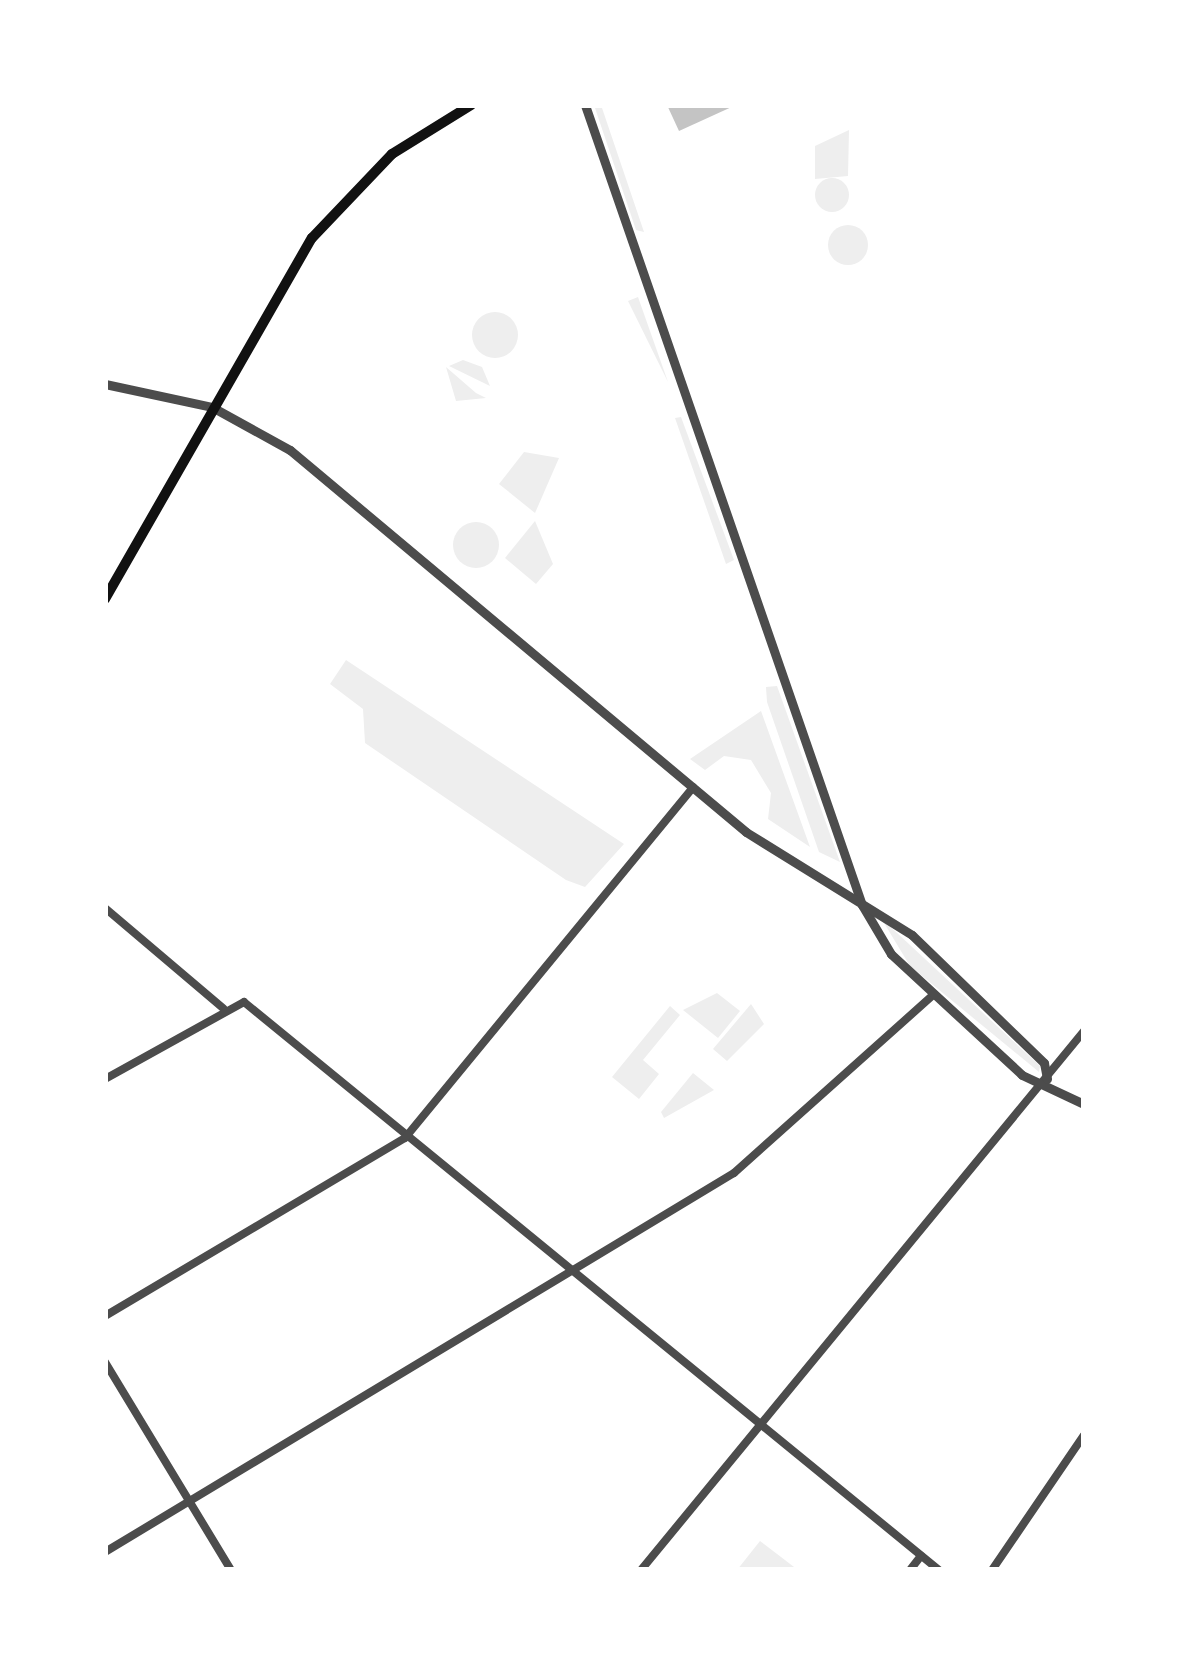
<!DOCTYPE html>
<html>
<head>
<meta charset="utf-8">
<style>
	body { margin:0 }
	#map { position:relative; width:1189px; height:1675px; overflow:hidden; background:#fff; font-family:Literata,serif }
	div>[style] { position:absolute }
	.green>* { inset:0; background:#eee }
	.round { border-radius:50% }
	.building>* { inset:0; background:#c4c4c4 }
	.minor>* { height:8px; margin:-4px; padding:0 4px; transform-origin:4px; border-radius:4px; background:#4c4c4c }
	.tertiary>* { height:9px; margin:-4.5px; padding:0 4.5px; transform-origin:4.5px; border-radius:4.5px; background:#4c4c4c }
	.secondary>* { height:10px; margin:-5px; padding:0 5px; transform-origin:5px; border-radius:5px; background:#111 }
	span { translate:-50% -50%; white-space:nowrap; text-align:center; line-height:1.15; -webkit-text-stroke:9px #fff; paint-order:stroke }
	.frame { position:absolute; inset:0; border:108px solid #fff; pointer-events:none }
</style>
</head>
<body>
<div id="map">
	<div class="green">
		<i style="clip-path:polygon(594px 105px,601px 105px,644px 232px,636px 230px)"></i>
		<i style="clip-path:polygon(849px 130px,848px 176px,815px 179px,815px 146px)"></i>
		<i class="round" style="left:815px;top:178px;width:34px;height:34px"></i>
		<i class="round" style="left:828px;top:225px;width:40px;height:40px"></i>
		<i style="clip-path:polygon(638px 297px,668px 382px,628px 301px)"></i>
		<i class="round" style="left:472px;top:312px;width:46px;height:46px"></i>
		<i style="clip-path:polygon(463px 360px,482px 367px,490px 386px,449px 366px)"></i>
		<i style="clip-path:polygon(446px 367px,476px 393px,486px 398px,456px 401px)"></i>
		<i style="clip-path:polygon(681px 417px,734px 560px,726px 564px,675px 418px)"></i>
		<i style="clip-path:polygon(524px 452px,559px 458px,535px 513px,499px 484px)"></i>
		<i style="clip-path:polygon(535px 521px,553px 564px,536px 584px,505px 558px)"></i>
		<i class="round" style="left:453px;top:522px;width:46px;height:46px"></i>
		<i style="clip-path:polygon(346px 660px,352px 664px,624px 844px,585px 887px,566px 880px,365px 743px,363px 709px,330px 684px)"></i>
		<i style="clip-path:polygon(777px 686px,840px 862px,819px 852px,767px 702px,766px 687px)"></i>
		<i style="clip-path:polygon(761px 711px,810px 847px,768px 819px,771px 793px,751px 760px,724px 756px,705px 770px,690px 759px)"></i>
		<i style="clip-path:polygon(881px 918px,1040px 1066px,1039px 1072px,910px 966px)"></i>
		<i style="clip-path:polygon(717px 993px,740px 1011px,718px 1038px,683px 1010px)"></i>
		<i style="clip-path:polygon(751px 1004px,764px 1024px,727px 1061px,713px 1049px)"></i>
		<i style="clip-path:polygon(670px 1006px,680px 1015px,643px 1060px,659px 1074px,639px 1099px,612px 1077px)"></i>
		<i style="clip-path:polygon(693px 1073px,714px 1090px,664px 1118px,661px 1112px)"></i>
		<i style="clip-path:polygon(760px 1541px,798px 1570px,737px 1570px)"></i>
	</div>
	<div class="building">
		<i style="clip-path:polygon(667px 105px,736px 105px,679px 131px)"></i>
	</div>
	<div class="minor">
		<i style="left:105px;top:908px;width:155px;rotate:40.3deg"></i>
		<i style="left:105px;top:1079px;width:159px;rotate:-29deg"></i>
		<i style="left:244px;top:1002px;width:898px;rotate:39.26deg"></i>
		<i style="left:105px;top:1316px;width:349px;rotate:-30.7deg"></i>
		<i style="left:405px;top:1138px;width:454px;rotate:-50.6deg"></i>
		<i style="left:105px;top:1362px;width:243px;rotate:58.8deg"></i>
		<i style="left:105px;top:1552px;width:734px;rotate:-31.07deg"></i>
		<i style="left:734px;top:1173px;width:267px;rotate:-41.8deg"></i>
		<i style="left:641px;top:1570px;width:698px;rotate:-50.58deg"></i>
		<i style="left:910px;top:1570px;width:18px;rotate:-52deg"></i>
		<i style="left:992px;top:1570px;width:163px;rotate:-55.7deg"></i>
	</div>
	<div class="tertiary">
		<i style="left:585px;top:105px;width:847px;rotate:70.9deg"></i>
		<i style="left:862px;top:905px;width:57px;rotate:59.4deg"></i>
		<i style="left:891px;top:954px;width:178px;rotate:42.7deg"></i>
		<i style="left:1022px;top:1075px;width:68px;rotate:25.1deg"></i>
		<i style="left:105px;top:384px;width:109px;rotate:12.1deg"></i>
		<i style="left:212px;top:407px;width:89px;rotate:28.9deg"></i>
		<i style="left:290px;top:450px;width:595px;rotate:39.95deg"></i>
		<i style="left:746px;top:832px;width:195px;rotate:31.8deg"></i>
		<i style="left:912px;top:935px;width:184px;rotate:44.1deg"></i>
		<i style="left:1044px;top:1063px;width:16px;rotate:79deg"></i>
	</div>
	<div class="secondary">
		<i style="left:105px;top:599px;width:416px;rotate:-60.2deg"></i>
		<i style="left:312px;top:238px;width:116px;rotate:-46.4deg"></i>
		<i style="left:392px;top:154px;width:93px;rotate:-31.8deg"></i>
	</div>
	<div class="frame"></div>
</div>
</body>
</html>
